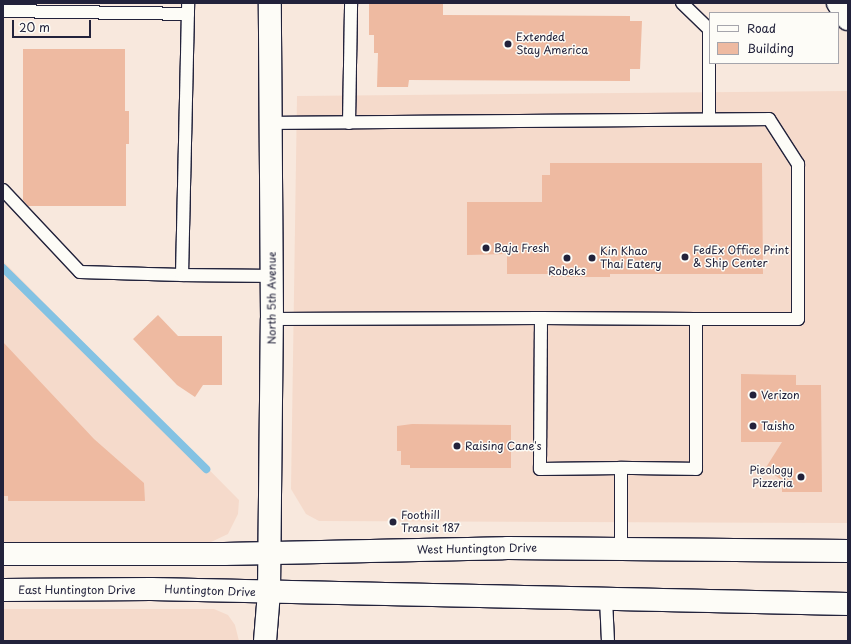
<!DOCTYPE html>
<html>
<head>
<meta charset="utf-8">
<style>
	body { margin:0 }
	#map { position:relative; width:851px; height:644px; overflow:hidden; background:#f8e8dd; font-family:"Playpen Sans",sans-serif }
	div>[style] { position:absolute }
	.built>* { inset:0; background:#f5dacb }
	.stream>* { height:8px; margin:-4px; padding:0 4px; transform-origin:4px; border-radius:4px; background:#83c2e3 }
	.building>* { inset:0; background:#eebaa1 }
	.roads { filter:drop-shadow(1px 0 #22223b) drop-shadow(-1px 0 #22223b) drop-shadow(0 1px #22223b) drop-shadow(0 -1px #22223b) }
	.lane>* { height:12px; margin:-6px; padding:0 6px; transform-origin:6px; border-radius:6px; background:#fdfcf7 }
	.street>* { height:22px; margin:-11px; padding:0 11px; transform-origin:11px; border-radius:11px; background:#fdfcf7 }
	.secondary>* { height:22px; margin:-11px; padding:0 11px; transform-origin:11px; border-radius:11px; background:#fdfcf7 }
	.primary>* { height:22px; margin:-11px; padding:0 11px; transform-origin:11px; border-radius:11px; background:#fdfcf7 }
	.highway>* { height:22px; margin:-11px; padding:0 11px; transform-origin:11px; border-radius:11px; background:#fdfcf7 }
	.dots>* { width:11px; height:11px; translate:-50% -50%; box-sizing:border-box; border:2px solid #fdfcf7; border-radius:50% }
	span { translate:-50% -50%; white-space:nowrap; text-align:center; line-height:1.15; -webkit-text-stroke:3px #fdfcf7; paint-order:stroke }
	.poi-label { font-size:11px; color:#22223b }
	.left { translate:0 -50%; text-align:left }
	.right { translate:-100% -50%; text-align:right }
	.street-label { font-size:11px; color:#22223b }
	.frame { position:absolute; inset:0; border:4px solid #22223b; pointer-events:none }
	.legend { position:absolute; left:709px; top:12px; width:130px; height:52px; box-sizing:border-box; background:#fdfcf7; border:1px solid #a5a5ac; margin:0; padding:5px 7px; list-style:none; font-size:12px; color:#22223b }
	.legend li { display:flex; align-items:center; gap:8px; height:20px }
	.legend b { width:20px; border:1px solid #a5a5ac }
	.scale { position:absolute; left:12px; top:20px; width:79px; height:18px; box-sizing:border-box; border:2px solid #22223b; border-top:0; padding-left:5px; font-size:12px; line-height:14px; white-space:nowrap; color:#22223b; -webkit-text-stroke:3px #fdfcf7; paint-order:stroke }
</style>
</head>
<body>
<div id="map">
	<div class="built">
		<i style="clip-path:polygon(848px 91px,848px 523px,319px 521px,306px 514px,291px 489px,297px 96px)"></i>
		<i style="clip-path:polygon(3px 261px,239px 500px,238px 514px,228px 534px,211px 542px,3px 542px)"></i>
		<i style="clip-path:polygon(3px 609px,214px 609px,228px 615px,235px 625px,239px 641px,3px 641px)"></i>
	</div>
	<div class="stream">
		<i style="left:3px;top:268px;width:286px;rotate:44.7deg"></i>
	</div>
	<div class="building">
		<i style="clip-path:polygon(369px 3px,443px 3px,443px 15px,630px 16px,630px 21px,642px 21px,640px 69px,630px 69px,630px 81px,409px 80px,408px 87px,377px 87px,378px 53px,374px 53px,374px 35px,369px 35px)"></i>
		<i style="clip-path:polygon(23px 49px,125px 49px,125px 111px,129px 111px,129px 144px,126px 144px,126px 206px,28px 206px,23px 200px)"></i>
		<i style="clip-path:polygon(550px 163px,762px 163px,763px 274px,610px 274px,610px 277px,550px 277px,550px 274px,507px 274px,507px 254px,467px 255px,467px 202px,542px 202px,542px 175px,550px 175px)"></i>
		<i style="clip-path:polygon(158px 315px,178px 336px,222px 336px,222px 385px,203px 385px,195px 397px,177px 385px,133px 339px)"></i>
		<i style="clip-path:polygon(3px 342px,94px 439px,144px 483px,145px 501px,8px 501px,8px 496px,3px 496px)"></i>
		<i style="clip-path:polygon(741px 374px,796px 375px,796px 385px,821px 385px,822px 492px,782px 492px,782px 480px,765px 469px,782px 442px,741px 442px)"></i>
		<i style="clip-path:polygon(412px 424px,511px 425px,511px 468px,410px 468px,410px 465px,401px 465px,401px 451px,397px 451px,397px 426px)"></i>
	</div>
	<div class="roads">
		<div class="lane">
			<i style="left:682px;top:3px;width:37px;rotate:44deg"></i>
			<i style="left:709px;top:29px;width:90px;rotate:90deg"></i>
			<i style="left:3px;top:11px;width:185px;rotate:0.9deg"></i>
			<i style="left:269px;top:123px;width:500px;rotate:-0.46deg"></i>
			<i style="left:769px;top:119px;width:54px;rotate:57.2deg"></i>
			<i style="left:798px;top:164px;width:155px;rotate:90deg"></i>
			<i style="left:798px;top:319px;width:102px;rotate:180deg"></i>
			<i style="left:696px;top:319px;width:150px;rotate:90deg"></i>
			<i style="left:696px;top:469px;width:75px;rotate:-179.2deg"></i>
			<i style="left:349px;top:123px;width:120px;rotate:-89deg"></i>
			<i style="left:3px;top:190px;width:112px;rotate:46.8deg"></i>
			<i style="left:80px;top:272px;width:102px;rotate:1.7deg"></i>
			<i style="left:182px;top:275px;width:272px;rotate:-88.7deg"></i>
			<i style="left:182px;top:275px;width:90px;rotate:0.6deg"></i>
			<i style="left:541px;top:318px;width:155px;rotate:0.4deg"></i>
			<i style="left:272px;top:319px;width:269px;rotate:-0.2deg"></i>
			<i style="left:541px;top:318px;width:151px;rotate:90.4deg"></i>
			<i style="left:540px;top:469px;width:81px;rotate:-0.7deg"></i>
			<i style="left:621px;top:468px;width:81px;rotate:90deg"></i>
			<i style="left:606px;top:599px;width:42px;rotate:87.3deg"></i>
		</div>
		<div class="street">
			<i style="left:265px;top:641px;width:49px;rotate:-85.3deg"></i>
		</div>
		<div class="secondary">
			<i style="left:269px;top:592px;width:273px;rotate:-89.4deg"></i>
			<i style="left:272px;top:319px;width:316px;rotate:-90.4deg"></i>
		</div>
		<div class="primary">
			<i style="left:3px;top:554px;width:221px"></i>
			<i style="left:224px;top:554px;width:284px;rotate:-1.2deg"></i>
			<i style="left:508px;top:548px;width:340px;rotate:0.5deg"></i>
			<i style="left:3px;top:590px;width:148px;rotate:-0.4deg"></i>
			<i style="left:151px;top:589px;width:697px;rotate:1.23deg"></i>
		</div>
		<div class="highway">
			<i style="left:838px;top:3px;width:19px;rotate:58deg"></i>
		</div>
	</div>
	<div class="dots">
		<i style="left:508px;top:44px;background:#22223b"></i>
		<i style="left:486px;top:248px;background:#22223b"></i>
		<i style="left:685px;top:257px;background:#22223b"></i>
		<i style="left:567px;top:258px;background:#22223b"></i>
		<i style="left:592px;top:258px;background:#22223b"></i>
		<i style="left:753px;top:395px;background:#22223b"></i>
		<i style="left:753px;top:426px;background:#22223b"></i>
		<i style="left:457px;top:446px;background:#22223b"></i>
		<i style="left:801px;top:477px;background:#22223b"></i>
		<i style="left:393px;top:522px;background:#22223b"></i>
	</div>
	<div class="poi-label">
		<span class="left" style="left:516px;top:44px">Extended<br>Stay America</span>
		<span class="left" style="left:494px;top:248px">Baja Fresh</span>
		<span class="left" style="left:693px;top:257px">FedEx Office Print<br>&amp; Ship Center</span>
		<span class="left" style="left:600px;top:258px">Kin Khao<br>Thai Eatery</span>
		<span style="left:567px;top:271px">Robeks</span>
		<span class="left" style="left:761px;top:395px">Verizon</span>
		<span class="left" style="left:761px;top:426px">Taisho</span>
		<span class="left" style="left:465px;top:446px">Raising Cane's</span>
		<span class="right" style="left:793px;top:477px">Pieology<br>Pizzeria</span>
		<span class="left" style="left:401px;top:522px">Foothill<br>Transit 187</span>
	</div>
	<div class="street-label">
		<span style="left:272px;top:298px;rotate:-90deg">North 5th Avenue</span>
		<span style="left:477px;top:549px;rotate:-1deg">West Huntington Drive</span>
		<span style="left:77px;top:590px">East Huntington Drive</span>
		<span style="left:210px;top:591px;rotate:2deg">Huntington Drive</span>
	</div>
	<div class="frame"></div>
	<ul class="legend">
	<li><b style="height:5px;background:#fdfcf7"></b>Road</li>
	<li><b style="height:11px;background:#eebaa1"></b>Building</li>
	</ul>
	<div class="scale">20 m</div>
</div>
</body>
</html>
